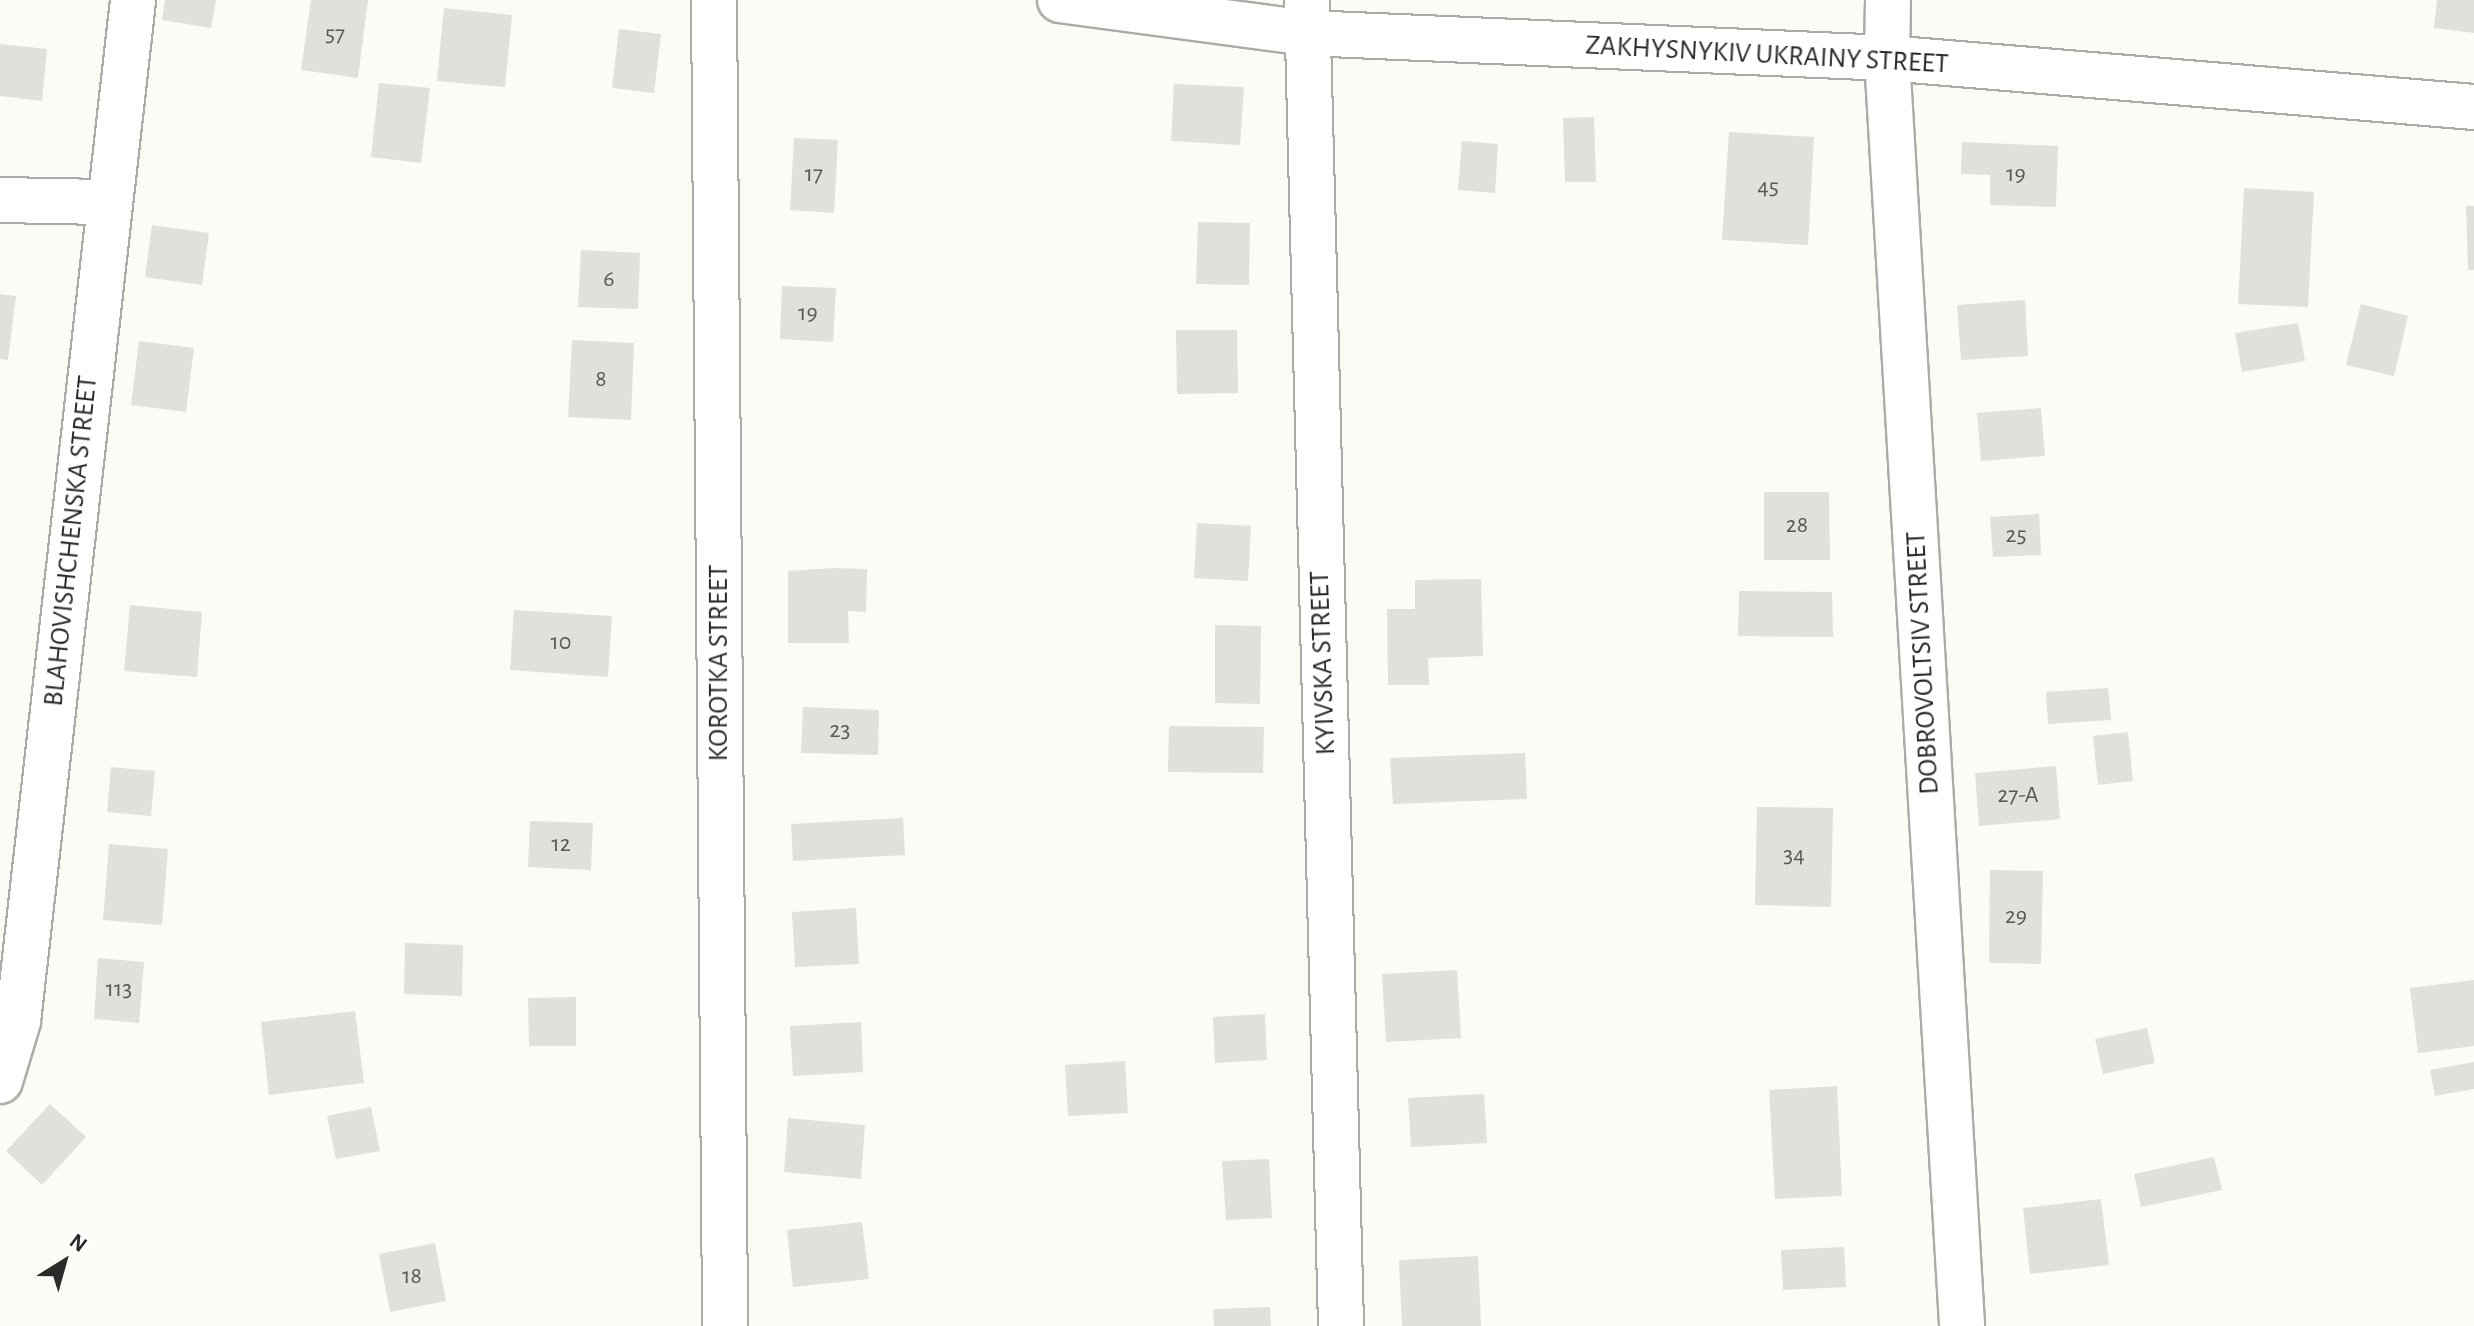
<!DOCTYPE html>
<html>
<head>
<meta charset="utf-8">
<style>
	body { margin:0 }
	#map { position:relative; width:2474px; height:1326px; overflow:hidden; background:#fcfbf6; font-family:"Alegreya Sans",sans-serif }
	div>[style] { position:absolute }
	.building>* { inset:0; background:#e1e0db }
	.roads { filter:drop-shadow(2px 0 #acaba7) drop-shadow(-2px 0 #acaba7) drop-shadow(0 2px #acaba7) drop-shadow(0 -2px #acaba7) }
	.minor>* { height:44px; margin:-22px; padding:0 22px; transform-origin:22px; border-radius:22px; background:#fff }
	span { translate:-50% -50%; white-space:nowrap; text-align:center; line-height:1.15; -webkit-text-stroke:7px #fff; paint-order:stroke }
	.number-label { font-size:24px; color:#585855 }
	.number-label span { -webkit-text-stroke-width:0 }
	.street-label { font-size:28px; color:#2a2a28 }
	.north { position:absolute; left:24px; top:1222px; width:80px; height:80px; -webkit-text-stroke:6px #fff; paint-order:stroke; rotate:37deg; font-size:22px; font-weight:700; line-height:32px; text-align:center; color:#2a2a28 }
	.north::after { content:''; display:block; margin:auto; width:28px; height:36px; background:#2a2a28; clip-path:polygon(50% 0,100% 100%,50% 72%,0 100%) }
</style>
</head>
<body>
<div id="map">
	<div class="building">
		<i style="clip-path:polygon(165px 0,216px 0,211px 28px,162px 20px)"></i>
		<i style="clip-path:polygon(311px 0,368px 0,358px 78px,301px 70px)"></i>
		<i style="clip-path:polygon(2437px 0,2474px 0,2474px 33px,2434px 28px)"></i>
		<i style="clip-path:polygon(444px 8px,512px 15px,505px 87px,437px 81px)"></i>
		<i style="clip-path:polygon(619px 29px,661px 34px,654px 93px,612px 88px)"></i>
		<i style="clip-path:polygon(0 44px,47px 49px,42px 101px,0 96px)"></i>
		<i style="clip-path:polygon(379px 83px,430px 88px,421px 163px,371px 157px)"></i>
		<i style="clip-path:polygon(1174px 84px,1244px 87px,1240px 145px,1171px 141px)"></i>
		<i style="clip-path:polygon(1594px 117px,1596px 182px,1565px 182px,1563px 118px)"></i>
		<i style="clip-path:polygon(1729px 132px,1814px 137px,1808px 245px,1722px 240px)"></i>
		<i style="clip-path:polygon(794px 138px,838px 140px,834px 213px,790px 210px)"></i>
		<i style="clip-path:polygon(1462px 141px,1498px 144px,1495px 193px,1458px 190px)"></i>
		<i style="clip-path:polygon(1962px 142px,2058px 146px,2056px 207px,1990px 205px,1990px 175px,1961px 174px)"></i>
		<i style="clip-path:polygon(2244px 188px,2314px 192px,2308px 307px,2238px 304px)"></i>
		<i style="clip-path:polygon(2466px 206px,2474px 206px,2474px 270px,2468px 270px)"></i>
		<i style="clip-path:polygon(1198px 222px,1250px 223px,1249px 285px,1196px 284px)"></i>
		<i style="clip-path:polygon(152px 225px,209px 233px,202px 285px,145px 277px)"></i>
		<i style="clip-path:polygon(581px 250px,640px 253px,638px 309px,578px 307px)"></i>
		<i style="clip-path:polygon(782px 286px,836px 288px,833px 342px,780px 339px)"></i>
		<i style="clip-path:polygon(0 294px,16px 296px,8px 360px,0 359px)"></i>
		<i style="clip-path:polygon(2025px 300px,2028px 356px,1961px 360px,1957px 305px)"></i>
		<i style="clip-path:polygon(2361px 304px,2408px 316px,2394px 376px,2346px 365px)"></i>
		<i style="clip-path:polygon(2298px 323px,2305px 361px,2242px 372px,2235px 333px)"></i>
		<i style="clip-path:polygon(1176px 330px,1237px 330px,1238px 393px,1177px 394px)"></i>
		<i style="clip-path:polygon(572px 340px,634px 343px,631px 420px,568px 417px)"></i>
		<i style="clip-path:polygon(139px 341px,194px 348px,186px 412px,131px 405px)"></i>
		<i style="clip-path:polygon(2041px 408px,2045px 456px,1981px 461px,1977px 413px)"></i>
		<i style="clip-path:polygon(1764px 492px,1829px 492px,1830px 560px,1764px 560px)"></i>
		<i style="clip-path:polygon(2039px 514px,2041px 555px,1993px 557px,1990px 517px)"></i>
		<i style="clip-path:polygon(1197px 523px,1251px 526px,1248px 581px,1194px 578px)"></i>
		<i style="clip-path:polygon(833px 568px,867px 569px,866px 612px,848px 611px,849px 643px,788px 643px,788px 571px)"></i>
		<i style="clip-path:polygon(1481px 579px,1483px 656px,1428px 658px,1429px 685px,1388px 685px,1387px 609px,1415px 609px,1415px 580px)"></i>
		<i style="clip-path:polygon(1739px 591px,1832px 592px,1833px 637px,1738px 636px)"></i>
		<i style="clip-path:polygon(130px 605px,202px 612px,197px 677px,124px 671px)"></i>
		<i style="clip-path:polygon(514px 610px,612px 616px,608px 677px,510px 670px)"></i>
		<i style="clip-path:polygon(1215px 625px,1261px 626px,1260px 704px,1215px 703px)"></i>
		<i style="clip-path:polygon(2108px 688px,2111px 720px,2048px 724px,2046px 692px)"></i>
		<i style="clip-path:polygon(803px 707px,879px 710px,878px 755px,801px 753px)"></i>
		<i style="clip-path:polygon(1169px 726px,1264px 727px,1263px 773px,1168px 772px)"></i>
		<i style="clip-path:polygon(2128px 732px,2133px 781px,2098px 785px,2093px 736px)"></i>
		<i style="clip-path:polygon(1525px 753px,1527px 799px,1393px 804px,1390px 758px)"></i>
		<i style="clip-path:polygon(2056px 766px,2060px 819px,1979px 826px,1975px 773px)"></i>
		<i style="clip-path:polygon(111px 767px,155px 771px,151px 816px,107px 812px)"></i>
		<i style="clip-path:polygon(1757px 807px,1833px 808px,1831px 907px,1755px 905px)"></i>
		<i style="clip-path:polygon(903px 818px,905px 855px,793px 861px,791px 824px)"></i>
		<i style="clip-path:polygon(530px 821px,593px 823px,591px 870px,528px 867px)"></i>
		<i style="clip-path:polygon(109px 844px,168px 849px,162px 925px,103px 920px)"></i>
		<i style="clip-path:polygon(1990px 870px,2043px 871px,2041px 964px,1989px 963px)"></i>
		<i style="clip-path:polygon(856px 908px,859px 964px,795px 967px,792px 912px)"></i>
		<i style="clip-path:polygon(405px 943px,463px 945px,462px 996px,404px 994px)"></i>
		<i style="clip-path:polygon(98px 958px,144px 962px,139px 1023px,94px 1019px)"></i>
		<i style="clip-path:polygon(1457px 970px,1461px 1038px,1386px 1042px,1382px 974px)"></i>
		<i style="clip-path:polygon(2474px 980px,2474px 1046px,2418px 1053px,2410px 988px)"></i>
		<i style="clip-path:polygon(576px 997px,576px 1046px,529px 1046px,528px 998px)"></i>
		<i style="clip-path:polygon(355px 1011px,364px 1083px,269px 1095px,261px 1022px)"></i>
		<i style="clip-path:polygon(1265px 1014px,1267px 1060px,1215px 1063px,1213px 1017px)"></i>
		<i style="clip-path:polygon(861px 1022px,863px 1072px,793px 1076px,790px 1026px)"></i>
		<i style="clip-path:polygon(2147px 1028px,2155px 1063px,2103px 1074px,2095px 1039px)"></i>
		<i style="clip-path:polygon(1125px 1061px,1128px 1113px,1068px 1116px,1065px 1065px)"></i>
		<i style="clip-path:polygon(2474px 1062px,2474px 1089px,2435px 1096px,2430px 1070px)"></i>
		<i style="clip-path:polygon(1837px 1086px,1842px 1196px,1775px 1199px,1769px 1090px)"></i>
		<i style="clip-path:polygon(1484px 1094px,1487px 1143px,1411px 1147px,1408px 1098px)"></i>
		<i style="clip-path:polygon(50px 1104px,86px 1137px,42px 1185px,6px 1151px)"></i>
		<i style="clip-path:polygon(371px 1107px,380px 1151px,336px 1159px,327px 1116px)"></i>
		<i style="clip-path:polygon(788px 1118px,865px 1125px,861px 1179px,784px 1172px)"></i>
		<i style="clip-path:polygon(2214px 1157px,2222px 1190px,2141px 1207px,2134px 1174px)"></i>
		<i style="clip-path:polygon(1269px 1159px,1272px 1218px,1226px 1220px,1222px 1161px)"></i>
		<i style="clip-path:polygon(2101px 1199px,2109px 1265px,2030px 1274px,2023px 1208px)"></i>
		<i style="clip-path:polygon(862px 1222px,869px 1279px,793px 1287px,787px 1230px)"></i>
		<i style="clip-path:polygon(435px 1243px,446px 1301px,390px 1312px,379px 1254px)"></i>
		<i style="clip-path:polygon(1844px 1247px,1846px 1287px,1783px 1290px,1781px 1250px)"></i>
		<i style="clip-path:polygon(1478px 1256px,1481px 1326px,1402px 1326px,1399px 1260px)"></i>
		<i style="clip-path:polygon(1270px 1307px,1271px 1326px,1214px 1326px,1213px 1309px)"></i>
	</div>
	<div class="roads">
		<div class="minor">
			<i style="left:714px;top:0;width:1326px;rotate:89.52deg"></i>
			<i style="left:1060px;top:0;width:248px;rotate:7.6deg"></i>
			<i style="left:1306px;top:33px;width:582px;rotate:2.46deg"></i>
			<i style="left:1887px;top:58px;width:589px;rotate:4.77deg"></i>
			<i style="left:1307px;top:0;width:1326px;rotate:88.53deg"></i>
			<i style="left:1888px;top:0;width:58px;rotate:91deg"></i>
			<i style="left:1887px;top:58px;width:1270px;rotate:86.61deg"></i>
			<i style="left:0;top:200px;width:108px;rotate:1.1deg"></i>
			<i style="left:0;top:1081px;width:63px;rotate:-73.3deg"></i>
			<i style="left:18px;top:1021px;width:1027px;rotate:-83.57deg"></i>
		</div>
	</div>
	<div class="number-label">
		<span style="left:335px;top:35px">57</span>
		<span style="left:814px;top:175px">17</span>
		<span style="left:2016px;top:175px">19</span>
		<span style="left:1768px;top:188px">45</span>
		<span style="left:609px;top:280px">6</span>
		<span style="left:808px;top:314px">19</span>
		<span style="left:601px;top:380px">8</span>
		<span style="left:1797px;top:526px">28</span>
		<span style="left:2016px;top:536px">25</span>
		<span style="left:561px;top:643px">10</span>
		<span style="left:840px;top:731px">23</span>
		<span style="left:2018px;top:796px">27-А</span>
		<span style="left:561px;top:845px">12</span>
		<span style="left:1794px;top:856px">34</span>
		<span style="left:2016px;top:917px">29</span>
		<span style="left:119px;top:990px">113</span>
		<span style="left:412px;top:1277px">18</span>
	</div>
	<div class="street-label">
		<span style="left:1767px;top:55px;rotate:3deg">ZAKHYSNYKIV UKRAINY STREET</span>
		<span style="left:71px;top:541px;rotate:-84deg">BLAHOVISHCHENSKA STREET</span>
		<span style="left:719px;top:663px;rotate:-90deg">KOROTKA STREET</span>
		<span style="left:1323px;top:663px;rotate:-92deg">KYIVSKA STREET</span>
		<span style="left:1923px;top:663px;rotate:-93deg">DOBROVOLTSIV STREET</span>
	</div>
	<div class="north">N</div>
</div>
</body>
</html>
